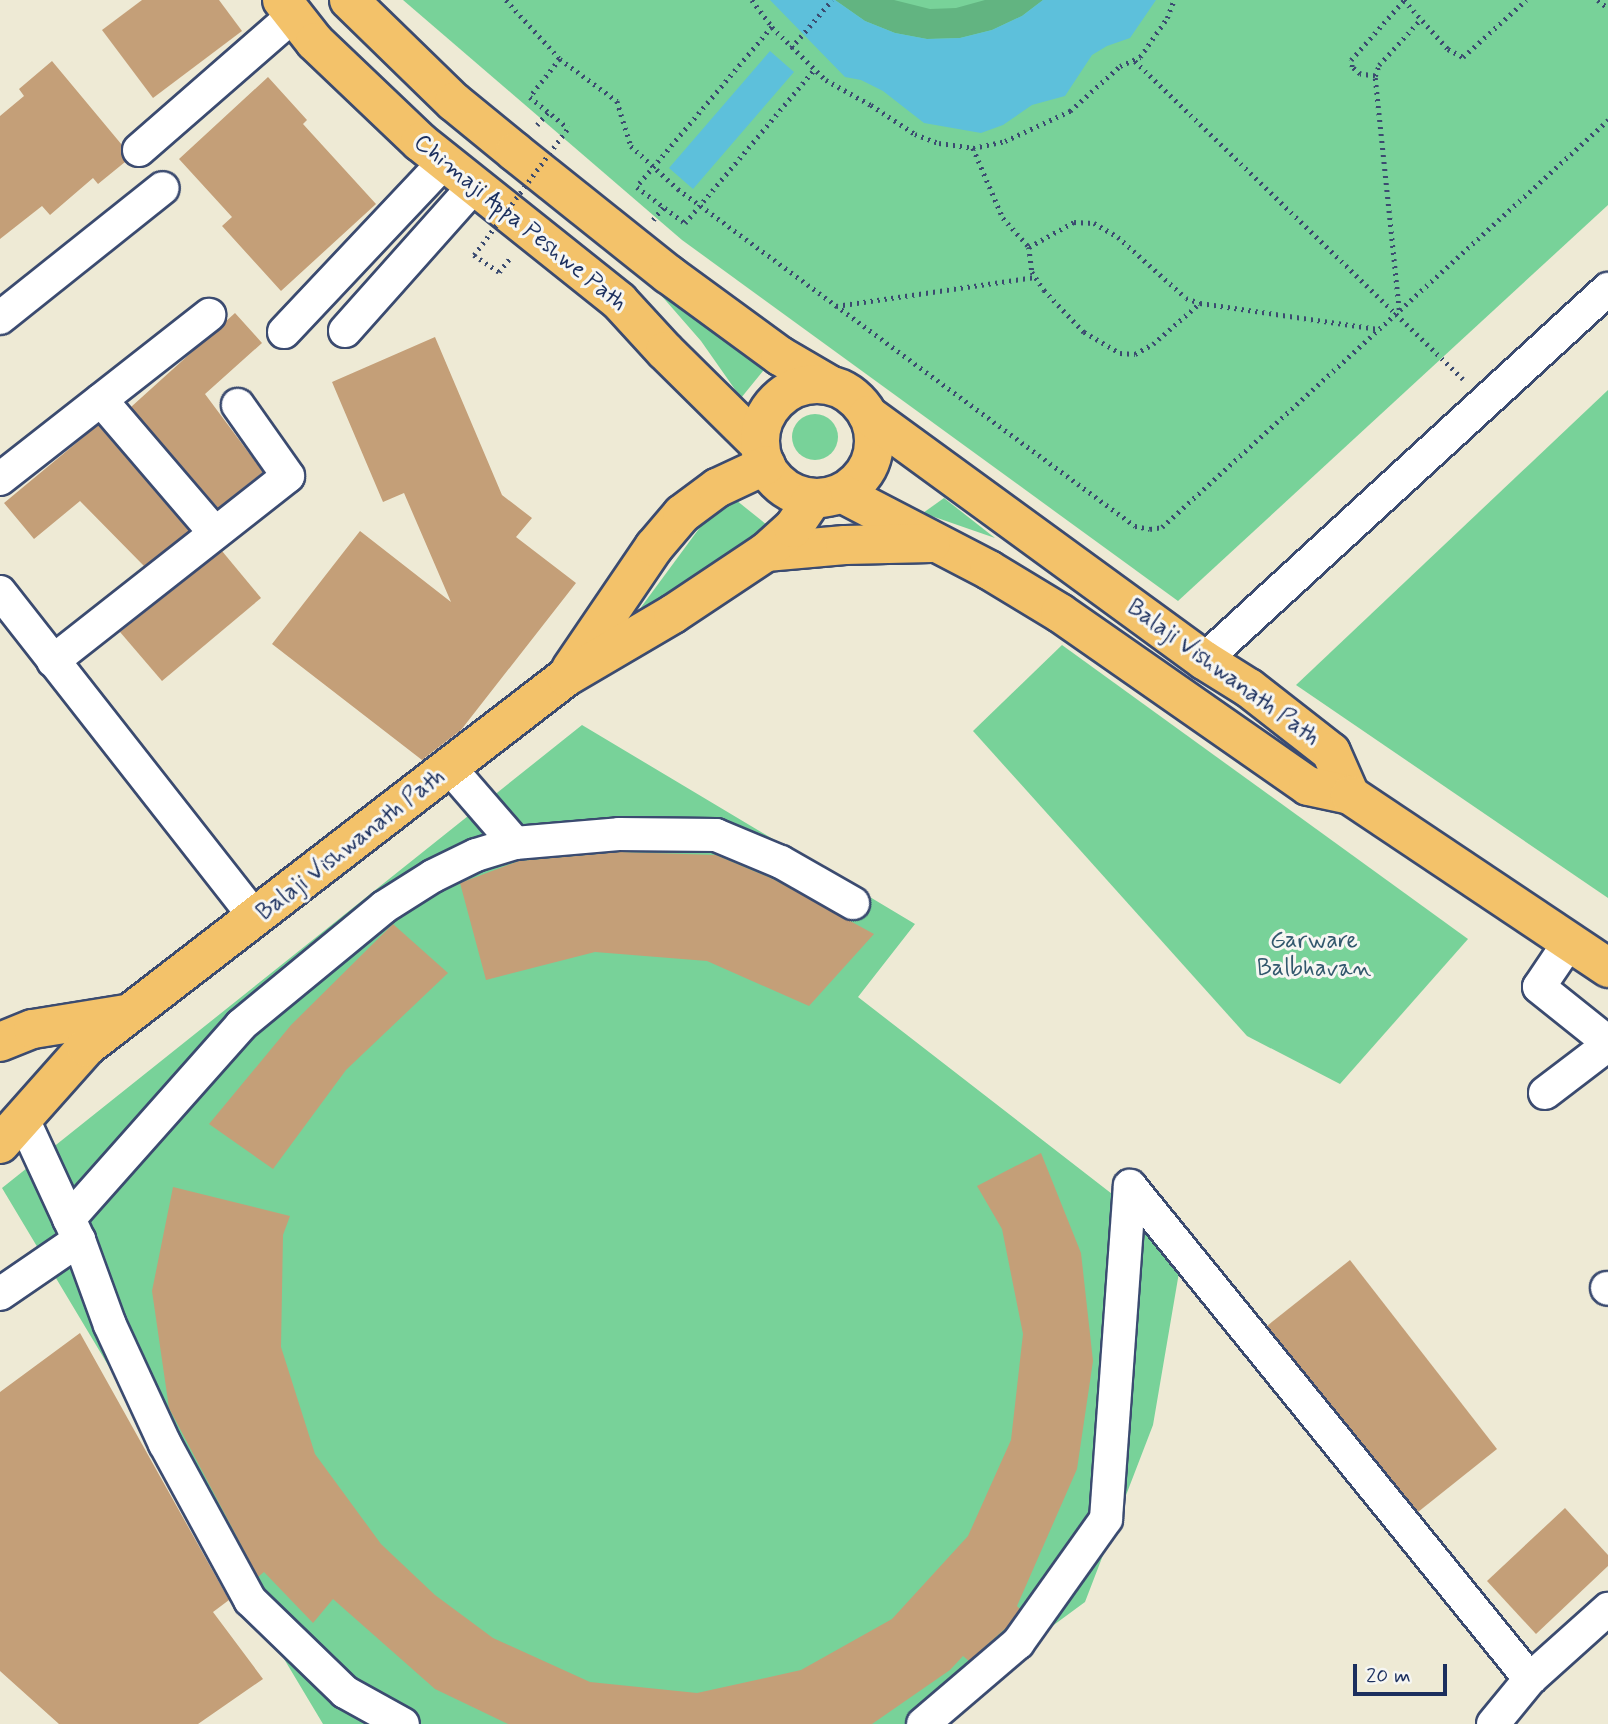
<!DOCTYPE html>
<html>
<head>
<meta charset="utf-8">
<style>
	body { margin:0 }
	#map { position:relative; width:1608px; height:1724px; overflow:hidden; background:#eeead5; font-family:Mynerve,sans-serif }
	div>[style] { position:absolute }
	.green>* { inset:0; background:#78d299 }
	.round { border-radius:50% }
	.forest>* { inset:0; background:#62b481 }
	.water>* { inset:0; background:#5dc0db }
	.building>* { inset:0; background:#c49f78 }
	.path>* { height:4.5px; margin-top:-2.25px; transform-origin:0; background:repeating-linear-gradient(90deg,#3b4b70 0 2px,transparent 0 7px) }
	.roads { filter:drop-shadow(2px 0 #3b4b70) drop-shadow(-2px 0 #3b4b70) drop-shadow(0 2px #3b4b70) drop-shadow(0 -2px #3b4b70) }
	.minor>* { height:32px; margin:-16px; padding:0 16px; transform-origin:16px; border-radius:16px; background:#fff }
	.major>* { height:38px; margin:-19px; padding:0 19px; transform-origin:19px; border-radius:19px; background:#f3c26a }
	.highway>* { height:38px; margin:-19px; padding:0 19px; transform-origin:19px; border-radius:19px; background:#f3c26a }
	.highway>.ring { margin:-19px; padding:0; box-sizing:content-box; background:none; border:38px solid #f3c26a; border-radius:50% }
	.path-bridge>* { height:4.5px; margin-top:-2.25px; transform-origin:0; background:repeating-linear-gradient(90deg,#3b4b70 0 2px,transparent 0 7px) }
	span { translate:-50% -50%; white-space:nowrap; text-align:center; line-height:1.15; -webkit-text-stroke:6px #f6f6f2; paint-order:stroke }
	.street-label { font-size:24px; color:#1b2f5e }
	.park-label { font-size:24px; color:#32586d }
	.scale { position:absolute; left:1353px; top:1664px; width:94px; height:32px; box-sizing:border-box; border:4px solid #1b2f5e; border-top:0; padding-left:9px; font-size:21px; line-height:24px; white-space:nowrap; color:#1b2f5e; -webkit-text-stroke:5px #f6f6f2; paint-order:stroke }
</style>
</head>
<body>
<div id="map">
	<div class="green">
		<i style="clip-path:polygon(403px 0,1608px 0,1608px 205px,1178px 601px,682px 240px)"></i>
		<i style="clip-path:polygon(653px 286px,767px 366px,741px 398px,701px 341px)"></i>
		<i style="clip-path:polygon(1608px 390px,1608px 898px,1296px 685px)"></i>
		<i class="round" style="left:792px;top:414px;width:46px;height:46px"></i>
		<i style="clip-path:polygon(726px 492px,777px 533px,625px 629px)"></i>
		<i style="clip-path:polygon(944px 498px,995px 538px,923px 513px)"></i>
		<i style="clip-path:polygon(1062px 645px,1468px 939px,1340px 1084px,1247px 1036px,973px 731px)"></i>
		<i style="clip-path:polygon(582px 725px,915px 924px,858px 997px,1183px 1249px,1153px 1425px,1085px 1602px,919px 1724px,323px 1724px,2px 1188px)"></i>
	</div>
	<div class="forest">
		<i style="clip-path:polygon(835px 0,894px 0,930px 9px,956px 8px,985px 0,1043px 0,1022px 16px,992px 30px,960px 38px,927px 39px,895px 33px,865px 21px)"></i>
	</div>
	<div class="water">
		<i style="clip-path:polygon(770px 0,835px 0,865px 21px,895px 33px,927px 39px,960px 38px,992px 30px,1022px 16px,1043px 0,1156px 0,1130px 38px,1107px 46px,1092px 55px,1065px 96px,1032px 105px,1003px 125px,981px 133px,924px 123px,883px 91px,861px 80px,845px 77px)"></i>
		<i style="clip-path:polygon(770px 51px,794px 72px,693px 189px,669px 168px)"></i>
	</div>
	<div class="building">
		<i style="clip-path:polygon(142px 0,219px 0,242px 31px,153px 98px,102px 30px)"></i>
		<i style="clip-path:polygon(52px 61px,122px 145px,125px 162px,98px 184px,93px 178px,50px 215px,42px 206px,0 239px,0 116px,24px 96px,19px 89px)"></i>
		<i style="clip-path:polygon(268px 77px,307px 120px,303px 124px,376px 204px,281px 291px,222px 226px,232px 217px,179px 159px)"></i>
		<i style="clip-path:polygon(235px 313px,262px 343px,205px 394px,263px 472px,218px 508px,131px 407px)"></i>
		<i style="clip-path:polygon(435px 337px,502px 495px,532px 518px,516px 537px,576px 583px,461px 730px,422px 760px,272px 644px,360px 531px,451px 602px,404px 493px,383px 502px,332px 382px)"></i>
		<i style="clip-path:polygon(98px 425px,189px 531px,144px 566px,80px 501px,34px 539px,4px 503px)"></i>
		<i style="clip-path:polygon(222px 551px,261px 598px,162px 681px,120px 632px)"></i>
		<i style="clip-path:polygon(620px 852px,716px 855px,773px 879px,874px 934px,809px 1006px,707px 961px,595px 952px,486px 980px,460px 883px,519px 861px)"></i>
		<i style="clip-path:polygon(393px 924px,448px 973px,346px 1070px,273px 1169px,209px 1124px,291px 1025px)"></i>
		<i style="clip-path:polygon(1041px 1153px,1081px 1253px,1093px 1361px,1077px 1469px,1017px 1606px,1020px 1609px,1007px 1627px,969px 1661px,963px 1656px,950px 1670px,872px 1724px,508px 1724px,435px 1689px,333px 1599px,313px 1623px,264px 1572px,258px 1577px,169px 1408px,152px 1291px,173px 1187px,290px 1216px,283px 1235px,281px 1347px,315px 1454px,381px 1544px,435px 1595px,493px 1638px,590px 1682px,697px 1693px,801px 1670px,892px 1619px,968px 1536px,1011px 1440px,1023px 1334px,1002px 1229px,977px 1186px)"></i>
		<i style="clip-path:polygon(1350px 1260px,1497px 1449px,1418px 1512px,1267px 1326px)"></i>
		<i style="clip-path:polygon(80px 1333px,229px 1600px,213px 1612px,263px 1679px,198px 1724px,59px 1724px,0 1671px,0 1392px)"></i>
		<i style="clip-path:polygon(1565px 1508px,1608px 1555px,1608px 1566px,1536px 1634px,1487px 1581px)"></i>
	</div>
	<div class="path">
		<i style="left:506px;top:0;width:80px;rotate:47.5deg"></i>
		<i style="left:560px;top:59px;width:71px;rotate:36.4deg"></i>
		<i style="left:617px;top:101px;width:47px;rotate:72.7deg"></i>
		<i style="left:631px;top:146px;width:64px;rotate:42.5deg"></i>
		<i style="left:678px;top:189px;width:568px;rotate:36.41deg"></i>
		<i style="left:1135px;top:526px;width:15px;rotate:11deg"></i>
		<i style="left:1150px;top:529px;width:12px;rotate:-9deg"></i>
		<i style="left:1162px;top:527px;width:604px;rotate:-42.38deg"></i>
		<i style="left:752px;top:0;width:34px;rotate:53deg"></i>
		<i style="left:772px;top:27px;width:76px;rotate:44.5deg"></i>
		<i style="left:826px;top:80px;width:51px;rotate:29.1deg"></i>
		<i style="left:871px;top:105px;width:53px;rotate:33.4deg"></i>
		<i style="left:915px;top:134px;width:26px;rotate:21deg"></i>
		<i style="left:939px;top:143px;width:34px;rotate:8deg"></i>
		<i style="left:973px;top:148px;width:33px;rotate:-12deg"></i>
		<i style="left:1005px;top:141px;width:72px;rotate:-24.8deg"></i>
		<i style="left:1070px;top:111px;width:67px;rotate:-42deg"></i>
		<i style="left:1120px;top:66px;width:22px;rotate:-24deg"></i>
		<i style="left:1140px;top:57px;width:47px;rotate:-55.3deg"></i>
		<i style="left:1167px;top:18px;width:19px;rotate:-69deg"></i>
		<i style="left:1404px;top:0;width:66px;rotate:48.1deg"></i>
		<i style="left:1448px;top:49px;width:17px;rotate:28deg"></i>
		<i style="left:1463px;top:57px;width:85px;rotate:-42.1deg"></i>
		<i style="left:1598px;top:0;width:13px;rotate:39deg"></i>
		<i style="left:772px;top:27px;width:209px;rotate:130.2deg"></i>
		<i style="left:637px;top:187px;width:60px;rotate:36.9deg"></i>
		<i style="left:685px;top:223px;width:200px;rotate:-49.9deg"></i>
		<i style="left:791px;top:48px;width:63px;rotate:-49.5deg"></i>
		<i style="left:560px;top:59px;width:48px;rotate:128.3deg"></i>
		<i style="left:530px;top:97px;width:49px;rotate:39.2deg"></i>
		<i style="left:1135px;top:61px;width:457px;rotate:44.1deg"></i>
		<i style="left:1375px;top:76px;width:15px;rotate:-172deg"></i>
		<i style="left:1360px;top:74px;width:11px;rotate:-139deg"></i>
		<i style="left:1352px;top:67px;width:7px;rotate:-98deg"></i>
		<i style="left:1351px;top:60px;width:80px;rotate:-48.5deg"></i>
		<i style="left:537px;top:125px;width:17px;rotate:-50deg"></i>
		<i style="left:973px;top:148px;width:76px;rotate:66.8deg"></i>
		<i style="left:1003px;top:218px;width:39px;rotate:48deg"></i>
		<i style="left:1029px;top:247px;width:51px;rotate:-29.1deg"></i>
		<i style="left:1074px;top:222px;width:20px;rotate:3deg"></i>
		<i style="left:1094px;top:223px;width:28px;rotate:30deg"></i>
		<i style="left:1118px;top:237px;width:91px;rotate:41.9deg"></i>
		<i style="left:1186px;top:298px;width:15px;rotate:20deg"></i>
		<i style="left:1200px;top:303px;width:180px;rotate:8.3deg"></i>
		<i style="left:653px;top:220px;width:16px;rotate:-52deg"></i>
		<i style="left:1029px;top:247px;width:25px;rotate:83deg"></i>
		<i style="left:1032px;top:272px;width:22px;rotate:56deg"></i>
		<i style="left:1044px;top:290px;width:58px;rotate:46.4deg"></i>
		<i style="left:1084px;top:332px;width:42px;rotate:30.3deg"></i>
		<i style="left:1120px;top:353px;width:15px;rotate:4deg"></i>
		<i style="left:1135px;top:354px;width:21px;rotate:-29deg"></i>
		<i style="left:1153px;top:344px;width:62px;rotate:-41.1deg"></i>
		<i style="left:474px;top:255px;width:30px;rotate:34deg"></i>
		<i style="left:499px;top:272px;width:18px;rotate:-52deg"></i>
		<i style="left:836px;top:306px;width:201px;rotate:-8.3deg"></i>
		<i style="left:1399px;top:310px;width:235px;rotate:-95.9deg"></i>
		<i style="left:1375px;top:76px;width:12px;rotate:-70deg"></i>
		<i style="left:1379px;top:65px;width:62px;rotate:-47.6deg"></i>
	</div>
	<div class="roads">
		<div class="minor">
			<i style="left:139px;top:150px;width:206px;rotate:-41.1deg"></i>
			<i style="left:0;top:318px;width:208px;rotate:-38.6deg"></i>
			<i style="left:345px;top:331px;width:194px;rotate:-48.3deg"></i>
			<i style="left:284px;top:332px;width:233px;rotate:-46.7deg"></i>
			<i style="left:101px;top:400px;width:175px;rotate:49.4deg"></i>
			<i style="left:0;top:479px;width:266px;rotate:-38.1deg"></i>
			<i style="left:0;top:592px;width:415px;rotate:51.9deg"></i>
			<i style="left:1204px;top:660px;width:549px;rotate:-42.56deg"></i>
			<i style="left:53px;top:661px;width:299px;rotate:-38.2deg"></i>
			<i style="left:288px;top:476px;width:87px;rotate:-125.2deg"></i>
			<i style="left:450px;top:768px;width:99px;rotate:49.1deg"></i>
			<i style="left:1570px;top:941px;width:55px;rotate:124deg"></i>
			<i style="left:1539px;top:987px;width:88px;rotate:38.6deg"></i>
			<i style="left:1545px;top:1093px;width:79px;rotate:-37.3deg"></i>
			<i style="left:23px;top:1119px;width:133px;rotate:65.2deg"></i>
			<i style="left:79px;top:1240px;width:90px;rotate:70deg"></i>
			<i style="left:110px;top:1325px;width:131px;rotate:65.2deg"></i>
			<i style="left:165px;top:1444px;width:178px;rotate:61.4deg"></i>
			<i style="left:250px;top:1600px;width:132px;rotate:44.1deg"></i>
			<i style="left:345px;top:1692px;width:66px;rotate:28.9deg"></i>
			<i style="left:1130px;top:1186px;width:635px;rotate:50.95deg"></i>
			<i style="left:69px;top:1219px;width:259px;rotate:-48.4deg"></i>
			<i style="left:241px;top:1025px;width:185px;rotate:-39.5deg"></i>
			<i style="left:384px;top:907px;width:58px;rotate:-32.3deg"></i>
			<i style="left:433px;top:876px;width:48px;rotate:-26deg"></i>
			<i style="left:476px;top:855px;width:41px;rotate:-17.1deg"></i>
			<i style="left:515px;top:843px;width:104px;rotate:-4.9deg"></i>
			<i style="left:619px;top:834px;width:97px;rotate:0.6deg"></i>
			<i style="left:716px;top:835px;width:70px;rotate:22.6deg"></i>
			<i style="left:781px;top:862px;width:83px;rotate:29.7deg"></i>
			<i style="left:1607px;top:1288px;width:1px;rotate:45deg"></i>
			<i style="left:0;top:1294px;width:96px;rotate:-34.4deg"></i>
			<i style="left:923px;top:1724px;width:125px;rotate:-40.5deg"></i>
			<i style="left:1018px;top:1643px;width:152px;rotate:-54.6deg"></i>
			<i style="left:1106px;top:1519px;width:334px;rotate:-85.9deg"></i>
			<i style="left:1493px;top:1724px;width:58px;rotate:-50.6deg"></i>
			<i style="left:1530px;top:1679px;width:105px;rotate:-41.9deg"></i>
		</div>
		<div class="major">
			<i style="left:282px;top:0;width:53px;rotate:51.8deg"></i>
			<i style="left:315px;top:42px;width:145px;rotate:43.6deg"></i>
			<i style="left:420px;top:142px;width:255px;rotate:38.6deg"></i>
			<i style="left:619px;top:301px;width:68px;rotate:47.4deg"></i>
			<i style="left:665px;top:351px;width:132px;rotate:44.7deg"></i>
			<i style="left:349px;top:0;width:146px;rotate:44.2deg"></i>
			<i style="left:454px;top:102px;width:79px;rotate:39.3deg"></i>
			<i style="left:515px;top:152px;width:196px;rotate:38.6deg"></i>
			<i style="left:668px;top:274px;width:139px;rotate:36.2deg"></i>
			<i style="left:780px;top:356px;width:56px;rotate:30.3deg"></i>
		</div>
		<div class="highway">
			<i class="ring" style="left:760px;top:384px;width:76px;height:76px"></i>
			<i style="left:868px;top:415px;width:416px;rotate:36.1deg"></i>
			<i style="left:1204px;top:660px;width:53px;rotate:31.9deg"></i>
			<i style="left:1249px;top:688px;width:104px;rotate:38deg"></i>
			<i style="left:1331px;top:752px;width:47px;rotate:66.2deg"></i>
			<i style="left:843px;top:494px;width:165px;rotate:27.5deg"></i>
			<i style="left:989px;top:570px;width:83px;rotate:31.2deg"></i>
			<i style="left:1060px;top:613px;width:302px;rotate:34.9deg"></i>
			<i style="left:1308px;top:786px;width:43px;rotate:12.1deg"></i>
			<i style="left:1350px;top:795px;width:311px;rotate:33.8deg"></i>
			<i style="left:766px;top:552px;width:79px;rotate:-5.1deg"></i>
			<i style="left:845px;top:545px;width:86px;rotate:-1.3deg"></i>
			<i style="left:571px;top:669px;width:148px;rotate:-55.8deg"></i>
			<i style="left:654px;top:547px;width:43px;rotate:-49.7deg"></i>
			<i style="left:682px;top:514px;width:44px;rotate:-36.6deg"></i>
			<i style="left:717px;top:488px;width:54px;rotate:-25.1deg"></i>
			<i style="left:0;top:1042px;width:35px;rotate:-22deg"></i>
			<i style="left:33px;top:1029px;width:94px;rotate:-9.2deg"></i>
			<i style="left:0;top:1144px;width:130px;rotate:-48.4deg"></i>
			<i style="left:86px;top:1047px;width:606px;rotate:-37.63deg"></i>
			<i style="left:566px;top:677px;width:124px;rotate:-30.5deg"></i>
			<i style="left:673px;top:614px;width:112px;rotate:-33.7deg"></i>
			<i style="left:766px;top:552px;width:36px;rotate:-42deg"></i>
			<i style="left:793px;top:528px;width:36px;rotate:-56deg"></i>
		</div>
	</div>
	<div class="path-bridge">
		<i style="left:474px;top:255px;width:158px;rotate:-53.5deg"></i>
	</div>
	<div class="street-label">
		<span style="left:520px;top:223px;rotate:39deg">Chimaji Appa Peshwe Path</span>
		<span style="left:1223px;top:673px;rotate:36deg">Balaji Vishwanath Path</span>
		<span style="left:351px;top:845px;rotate:-38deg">Balaji Vishwanath Path</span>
	</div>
	<div class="park-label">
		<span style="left:1314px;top:955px">Garware<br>Balbhavan</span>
	</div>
	<div class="scale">20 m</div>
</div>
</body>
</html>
